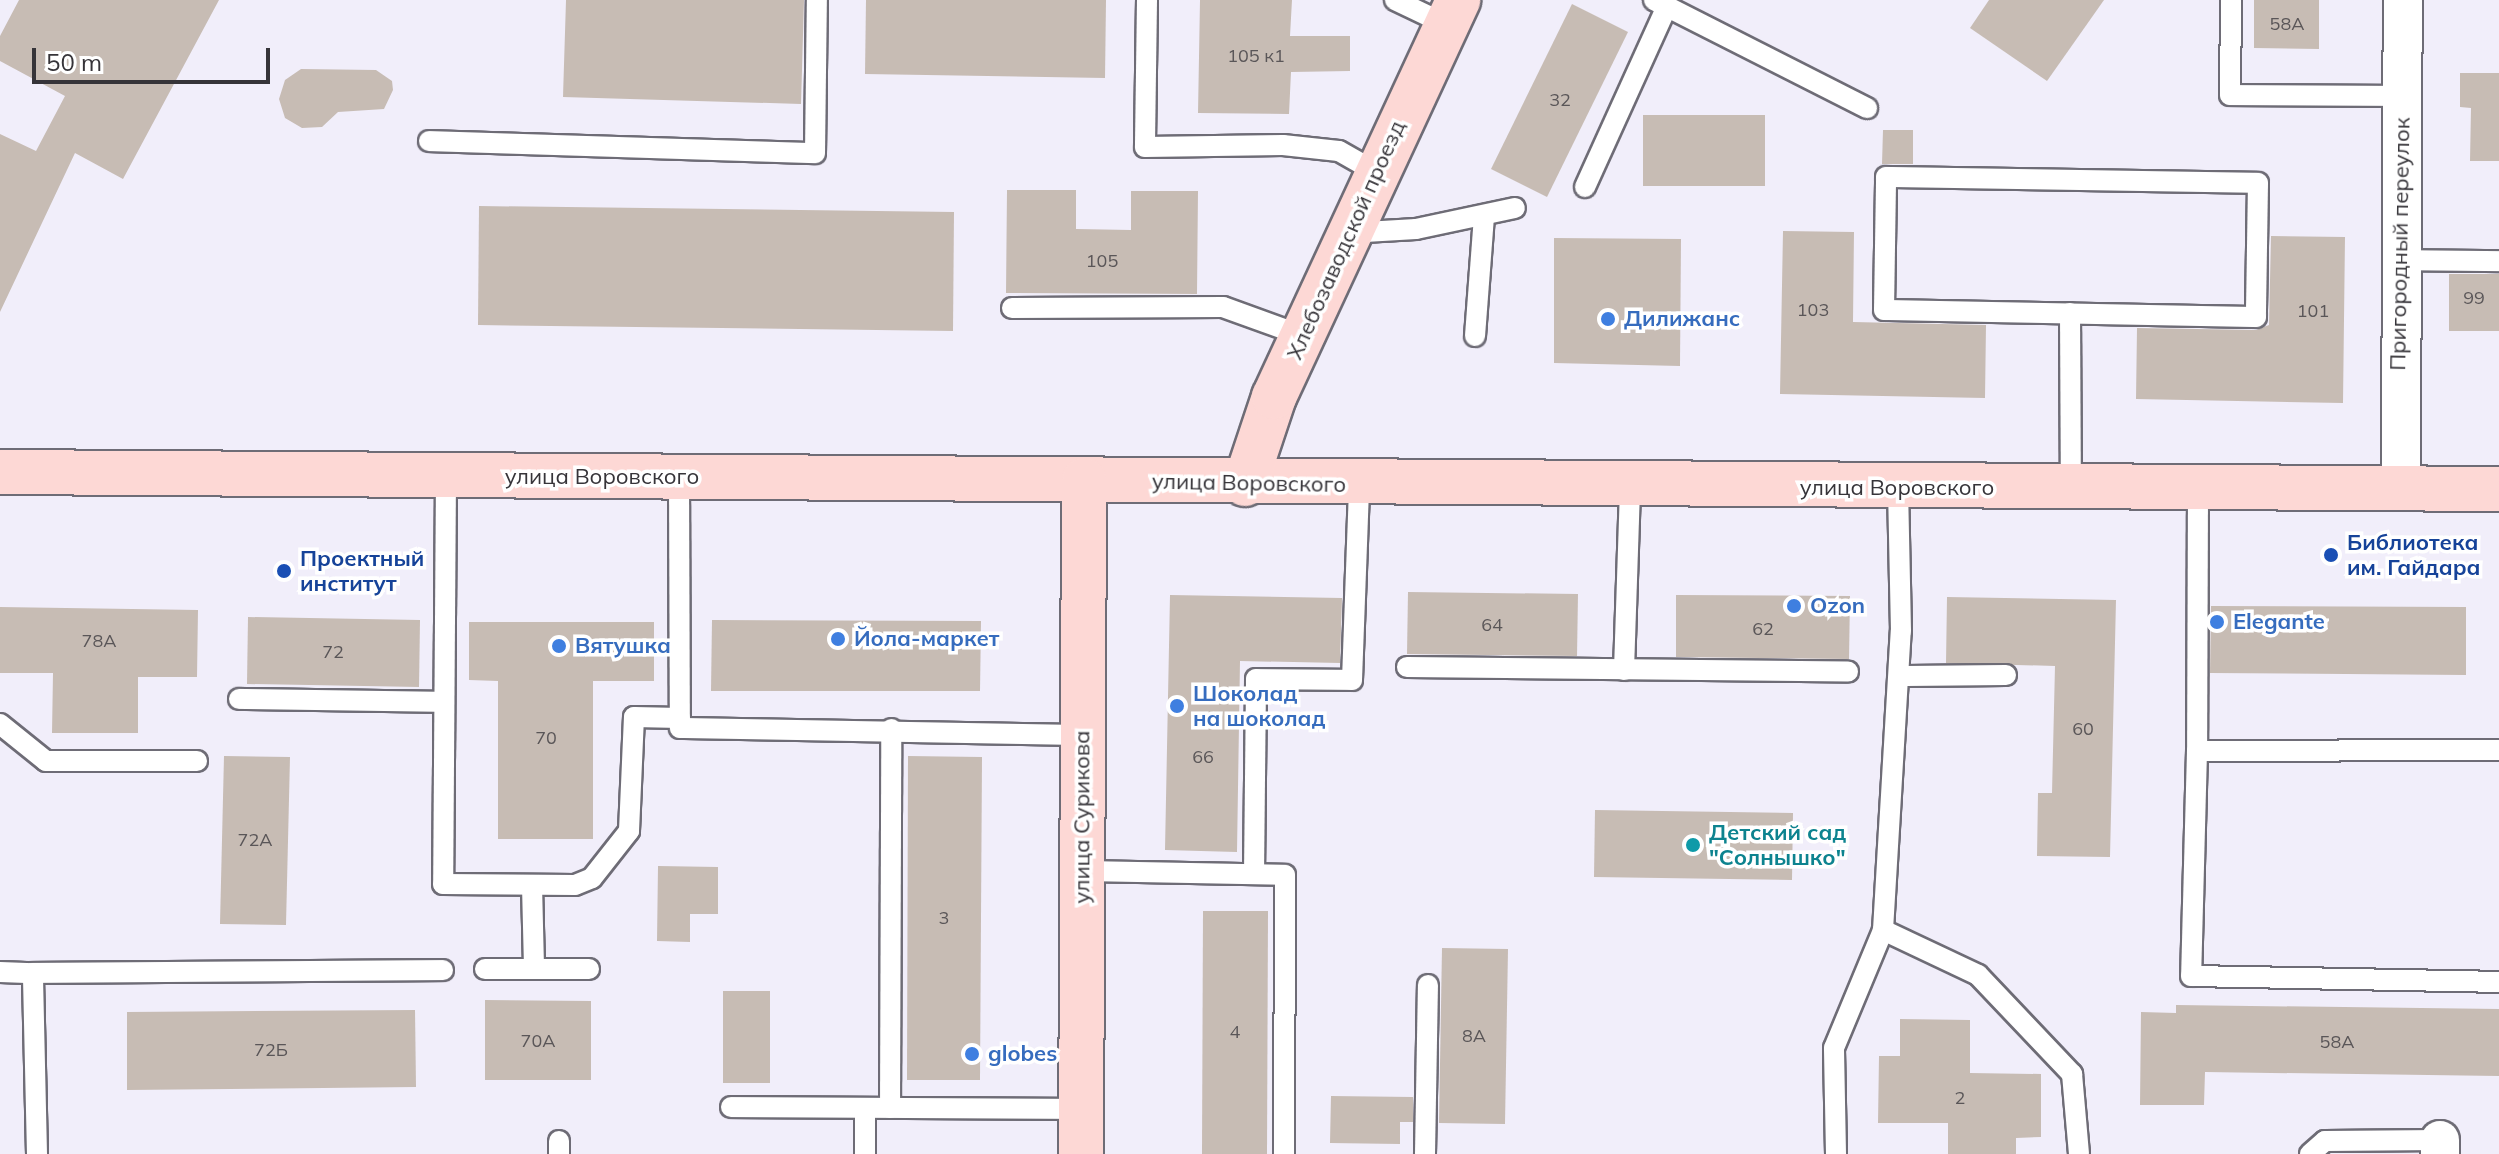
<!DOCTYPE html>
<html>
<head>
<meta charset="utf-8">
<style>
	body { margin:0 }
	#map { position:relative; width:2499px; height:1154px; overflow:hidden; background:#f1eefa; font-family:Mulish,sans-serif }
	div>[style] { position:absolute }
	.building>* { inset:0; background:#c7bcb4 }
	.roads { filter:drop-shadow(2px 0 #6e6c76) drop-shadow(-2px 0 #6e6c76) drop-shadow(0 2px #6e6c76) drop-shadow(0 -2px #6e6c76) }
	.lane>* { height:20px; margin:-10px; padding:0 10px; transform-origin:10px; border-radius:10px; background:#fff }
	.street>* { height:38px; margin:-19px; padding:0 19px; transform-origin:19px; border-radius:19px; background:#fff }
	.secondary>* { height:44px; margin:-22px; padding:0 22px; transform-origin:22px; border-radius:22px; background:#fdd8d5 }
	.dots>* { width:22px; height:22px; translate:-50% -50%; box-sizing:border-box; border:4px solid #fff; border-radius:50% }
	span { translate:-50% -50%; white-space:nowrap; text-align:center; line-height:1.15; -webkit-text-stroke:7px #fff; paint-order:stroke }
	.number-label { font-size:18px; color:#5a5658 }
	.number-label span { -webkit-text-stroke-width:0 }
	.street-label { font-size:22px; color:#363439 }
	.shop-label { font-size:22px; color:#366cbe; font-weight:700 }
	.left { translate:0 -50%; text-align:left }
	.transit-label { font-size:22px; color:#164399; font-weight:700 }
	.culture-label { font-size:22px; color:#0d838f; font-weight:700 }
	.scale { position:absolute; left:32px; top:48px; width:238px; height:36px; box-sizing:border-box; border:4px solid #363439; border-top:0; padding-left:10px; font-size:24px; line-height:28px; white-space:nowrap; color:#363439; -webkit-text-stroke:6px #fff; paint-order:stroke }
</style>
</head>
<body>
<div id="map">
	<div class="building">
		<i style="clip-path:polygon(19px 0,219px 0,123px 179px,75px 153px,0 312px,0 134px,36px 151px,65px 96px,0 61px,0 36px)"></i>
		<i style="clip-path:polygon(566px 0,804px 0,801px 104px,563px 97px)"></i>
		<i style="clip-path:polygon(866px 0,1106px 0,1105px 78px,865px 74px)"></i>
		<i style="clip-path:polygon(1200px 0,1292px 0,1290px 36px,1350px 36px,1350px 71px,1291px 72px,1289px 114px,1198px 113px)"></i>
		<i style="clip-path:polygon(1989px 0,2104px 0,2047px 81px,1970px 28px)"></i>
		<i style="clip-path:polygon(2254px 0,2319px 0,2319px 49px,2254px 48px)"></i>
		<i style="clip-path:polygon(1572px 4px,1628px 32px,1547px 197px,1491px 169px)"></i>
		<i style="clip-path:polygon(301px 69px,376px 70px,392px 81px,393px 90px,384px 109px,338px 112px,322px 127px,302px 128px,285px 118px,279px 99px,285px 80px)"></i>
		<i style="clip-path:polygon(2460px 73px,2499px 73px,2499px 161px,2470px 161px,2471px 108px,2460px 107px)"></i>
		<i style="clip-path:polygon(1643px 115px,1765px 115px,1765px 186px,1643px 186px)"></i>
		<i style="clip-path:polygon(1883px 130px,1913px 130px,1913px 164px,1882px 164px)"></i>
		<i style="clip-path:polygon(1007px 190px,1076px 190px,1076px 229px,1131px 230px,1131px 191px,1198px 191px,1197px 294px,1006px 293px)"></i>
		<i style="clip-path:polygon(479px 206px,954px 212px,953px 331px,478px 325px)"></i>
		<i style="clip-path:polygon(1783px 231px,1854px 232px,1853px 322px,1986px 325px,1985px 398px,1780px 394px)"></i>
		<i style="clip-path:polygon(2271px 236px,2345px 237px,2343px 403px,2136px 399px,2137px 328px,2256px 330px,2269px 325px)"></i>
		<i style="clip-path:polygon(1554px 238px,1681px 239px,1680px 366px,1554px 363px)"></i>
		<i style="clip-path:polygon(2449px 274px,2499px 274px,2499px 331px,2449px 331px)"></i>
		<i style="clip-path:polygon(1408px 592px,1578px 594px,1577px 656px,1407px 654px)"></i>
		<i style="clip-path:polygon(1170px 595px,1342px 598px,1340px 663px,1240px 661px,1237px 852px,1165px 850px)"></i>
		<i style="clip-path:polygon(1676px 595px,1850px 596px,1849px 659px,1676px 657px)"></i>
		<i style="clip-path:polygon(1947px 597px,2116px 600px,2110px 857px,2037px 856px,2038px 793px,2052px 793px,2055px 666px,1946px 663px)"></i>
		<i style="clip-path:polygon(2211px 606px,2466px 607px,2466px 675px,2210px 673px)"></i>
		<i style="clip-path:polygon(0 607px,198px 610px,197px 677px,138px 677px,138px 733px,52px 733px,53px 673px,0 673px)"></i>
		<i style="clip-path:polygon(248px 617px,420px 620px,419px 687px,247px 684px)"></i>
		<i style="clip-path:polygon(712px 620px,981px 621px,980px 691px,711px 691px)"></i>
		<i style="clip-path:polygon(469px 622px,654px 622px,654px 681px,593px 681px,593px 839px,498px 839px,498px 681px,469px 680px)"></i>
		<i style="clip-path:polygon(224px 756px,290px 757px,286px 925px,220px 924px)"></i>
		<i style="clip-path:polygon(908px 756px,982px 757px,980px 1080px,907px 1080px)"></i>
		<i style="clip-path:polygon(1595px 810px,1793px 813px,1792px 880px,1594px 877px)"></i>
		<i style="clip-path:polygon(658px 866px,718px 867px,718px 914px,690px 914px,690px 942px,657px 941px)"></i>
		<i style="clip-path:polygon(1203px 911px,1268px 911px,1267px 1154px,1202px 1154px)"></i>
		<i style="clip-path:polygon(1442px 948px,1508px 949px,1505px 1124px,1439px 1123px)"></i>
		<i style="clip-path:polygon(723px 991px,770px 991px,770px 1083px,723px 1083px)"></i>
		<i style="clip-path:polygon(485px 1000px,591px 1001px,591px 1080px,485px 1080px)"></i>
		<i style="clip-path:polygon(2176px 1005px,2499px 1009px,2499px 1076px,2205px 1072px,2204px 1105px,2140px 1105px,2141px 1012px,2176px 1013px)"></i>
		<i style="clip-path:polygon(415px 1010px,416px 1087px,127px 1090px,127px 1012px)"></i>
		<i style="clip-path:polygon(1900px 1019px,1970px 1020px,1970px 1073px,2041px 1074px,2041px 1137px,2016px 1138px,2016px 1154px,1948px 1154px,1948px 1123px,1878px 1123px,1879px 1056px,1900px 1056px)"></i>
		<i style="clip-path:polygon(1331px 1096px,1413px 1097px,1413px 1122px,1400px 1122px,1400px 1144px,1330px 1143px)"></i>
	</div>
	<div class="roads">
		<div class="lane">
			<i style="left:1147px;top:0;width:147px;rotate:90.8deg"></i>
			<i style="left:1145px;top:147px;width:138px;rotate:-0.8deg"></i>
			<i style="left:1283px;top:145px;width:56px;rotate:6.1deg"></i>
			<i style="left:1339px;top:151px;width:43px;rotate:29.6deg"></i>
			<i style="left:1395px;top:0;width:55px;rotate:25.6deg"></i>
			<i style="left:1654px;top:0;width:239px;rotate:26.9deg"></i>
			<i style="left:2231px;top:0;width:95px;rotate:90.6deg"></i>
			<i style="left:2230px;top:95px;width:171px;rotate:0.3deg"></i>
			<i style="left:429px;top:141px;width:386px;rotate:1.8deg"></i>
			<i style="left:815px;top:153px;width:153px;rotate:-89.3deg"></i>
			<i style="left:1886px;top:177px;width:372px;rotate:0.9deg"></i>
			<i style="left:2258px;top:183px;width:134px;rotate:90.9deg"></i>
			<i style="left:2256px;top:317px;width:372px;rotate:-178.9deg"></i>
			<i style="left:1884px;top:310px;width:133px;rotate:-89.1deg"></i>
			<i style="left:1585px;top:187px;width:199px;rotate:-65.6deg"></i>
			<i style="left:1348px;top:233px;width:68px;rotate:-3.4deg"></i>
			<i style="left:1416px;top:229px;width:101px;rotate:-12deg"></i>
			<i style="left:2398px;top:260px;width:101px;rotate:0.6deg"></i>
			<i style="left:1012px;top:308px;width:211px;rotate:-0.3deg"></i>
			<i style="left:1223px;top:307px;width:85px;rotate:19.9deg"></i>
			<i style="left:2070px;top:313px;width:175px;rotate:89.7deg"></i>
			<i style="left:1475px;top:336px;width:121px;rotate:-85.7deg"></i>
			<i style="left:446px;top:477px;width:407px;rotate:90.4deg"></i>
			<i style="left:443px;top:884px;width:132px;rotate:0.4deg"></i>
			<i style="left:575px;top:885px;width:18px;rotate:-22deg"></i>
			<i style="left:592px;top:878px;width:60px;rotate:-51.8deg"></i>
			<i style="left:629px;top:831px;width:114px;rotate:-87.5deg"></i>
			<i style="left:634px;top:717px;width:46px;rotate:1.2deg"></i>
			<i style="left:679px;top:477px;width:251px;rotate:89.8deg"></i>
			<i style="left:680px;top:728px;width:403px;rotate:1deg"></i>
			<i style="left:2198px;top:488px;width:263px;rotate:90.2deg"></i>
			<i style="left:2197px;top:751px;width:302px;rotate:-0.2deg"></i>
			<i style="left:1407px;top:667px;width:441px;rotate:0.6deg"></i>
			<i style="left:1624px;top:670px;width:183px;rotate:-88.1deg"></i>
			<i style="left:1899px;top:676px;width:107px;rotate:-0.5deg"></i>
			<i style="left:239px;top:699px;width:204px;rotate:0.8deg"></i>
			<i style="left:0;top:724px;width:59px;rotate:38.8deg"></i>
			<i style="left:46px;top:761px;width:151px"></i>
			<i style="left:2197px;top:751px;width:225px;rotate:91.5deg"></i>
			<i style="left:2191px;top:976px;width:308px;rotate:1.1deg"></i>
			<i style="left:1082px;top:871px;width:203px;rotate:1.1deg"></i>
			<i style="left:1285px;top:875px;width:279px;rotate:90.2deg"></i>
			<i style="left:1254px;top:874px;width:195px;rotate:-89.4deg"></i>
			<i style="left:1256px;top:679px;width:96px;rotate:0.6deg"></i>
			<i style="left:1352px;top:680px;width:195px;rotate:-87.9deg"></i>
			<i style="left:532px;top:885px;width:83px;rotate:88.6deg"></i>
			<i style="left:1883px;top:930px;width:105px;rotate:25.3deg"></i>
			<i style="left:1978px;top:975px;width:137px;rotate:46.5deg"></i>
			<i style="left:2072px;top:1074px;width:80px;rotate:85deg"></i>
			<i style="left:485px;top:969px;width:104px"></i>
			<i style="left:0;top:972px;width:33px;rotate:2deg"></i>
			<i style="left:731px;top:1107px;width:350px;rotate:0.3deg"></i>
			<i style="left:890px;top:1108px;width:379px;rotate:-89.8deg"></i>
			<i style="left:559px;top:1141px;width:13px;rotate:90deg"></i>
			<i style="left:37px;top:1154px;width:181px;rotate:-91.3deg"></i>
			<i style="left:33px;top:973px;width:410px;rotate:-0.4deg"></i>
			<i style="left:865px;top:1154px;width:46px;rotate:-90deg"></i>
			<i style="left:1425px;top:1154px;width:169px;rotate:-89deg"></i>
			<i style="left:1836px;top:1154px;width:106px;rotate:-91.1deg"></i>
			<i style="left:1834px;top:1048px;width:128px;rotate:-67.4deg"></i>
			<i style="left:1883px;top:930px;width:300px;rotate:-86.6deg"></i>
			<i style="left:1901px;top:631px;width:142px;rotate:-91.2deg"></i>
			<i style="left:2310px;top:1154px;width:20px;rotate:-41deg"></i>
			<i style="left:2325px;top:1141px;width:115px;rotate:-0.5deg"></i>
		</div>
		<div class="street">
			<i style="left:2401px;top:488px;width:488px;rotate:-89.8deg"></i>
			<i style="left:2440px;top:1140px;width:14px;rotate:90deg"></i>
		</div>
		<div class="secondary">
			<i style="left:0;top:472px;width:2499px;rotate:0.39deg"></i>
			<i style="left:1245px;top:484px;width:92px;rotate:-71.6deg"></i>
			<i style="left:1274px;top:397px;width:438px;rotate:-65.1deg"></i>
			<i style="left:1081px;top:1154px;width:674px;rotate:-89.74deg"></i>
		</div>
	</div>
	<div class="dots">
		<i style="left:1608px;top:319px;background:#3f7fe0"></i>
		<i style="left:2331px;top:555px;background:#1a4fb4"></i>
		<i style="left:284px;top:571px;background:#1a4fb4"></i>
		<i style="left:1794px;top:606px;background:#3f7fe0"></i>
		<i style="left:2217px;top:622px;background:#3f7fe0"></i>
		<i style="left:838px;top:639px;background:#3f7fe0"></i>
		<i style="left:559px;top:646px;background:#3f7fe0"></i>
		<i style="left:1177px;top:706px;background:#3f7fe0"></i>
		<i style="left:1693px;top:845px;background:#0f9aa8"></i>
		<i style="left:972px;top:1054px;background:#3f7fe0"></i>
	</div>
	<div class="number-label">
		<span style="left:2287px;top:24px">58А</span>
		<span style="left:1256px;top:56px">105 к1</span>
		<span style="left:1560px;top:100px">32</span>
		<span style="left:1102px;top:261px">105</span>
		<span style="left:2474px;top:298px">99</span>
		<span style="left:1813px;top:310px">103</span>
		<span style="left:2313px;top:311px">101</span>
		<span style="left:1492px;top:625px">64</span>
		<span style="left:1763px;top:629px">62</span>
		<span style="left:99px;top:641px">78А</span>
		<span style="left:333px;top:652px">72</span>
		<span style="left:2083px;top:729px">60</span>
		<span style="left:546px;top:738px">70</span>
		<span style="left:1203px;top:757px">66</span>
		<span style="left:255px;top:840px">72А</span>
		<span style="left:944px;top:918px">3</span>
		<span style="left:1235px;top:1032px">4</span>
		<span style="left:1474px;top:1036px">8А</span>
		<span style="left:538px;top:1041px">70А</span>
		<span style="left:2337px;top:1042px">58А</span>
		<span style="left:271px;top:1050px">72Б</span>
		<span style="left:1960px;top:1098px">2</span>
	</div>
	<div class="street-label">
		<span style="left:1346px;top:240px;rotate:-66deg">Хлебозаводской проезд</span>
		<span style="left:2400px;top:244px;rotate:-89deg">Пригородный переулок</span>
		<span style="left:602px;top:477px">улица Воровского</span>
		<span style="left:1249px;top:483px;rotate:1deg">улица Воровского</span>
		<span style="left:1897px;top:488px">улица Воровского</span>
		<span style="left:1082px;top:817px;rotate:-90deg">улица Сурикова</span>
	</div>
	<div class="shop-label">
		<span class="left" style="left:1624px;top:319px">Дилижанс</span>
		<span class="left" style="left:1810px;top:606px">Ozon</span>
		<span class="left" style="left:2233px;top:622px">Elegante</span>
		<span class="left" style="left:854px;top:639px">Йола-маркет</span>
		<span class="left" style="left:575px;top:646px">Вятушка</span>
		<span class="left" style="left:1193px;top:706px">Шоколад<br>на шоколад</span>
		<span class="left" style="left:988px;top:1054px">globes</span>
	</div>
	<div class="transit-label">
		<span class="left" style="left:2347px;top:555px">Библиотека<br>им. Гайдара</span>
		<span class="left" style="left:300px;top:571px">Проектный<br>институт</span>
	</div>
	<div class="culture-label">
		<span class="left" style="left:1709px;top:845px">Детский сад<br>"Солнышко"</span>
	</div>
	<div class="scale">50 m</div>
</div>
</body>
</html>
